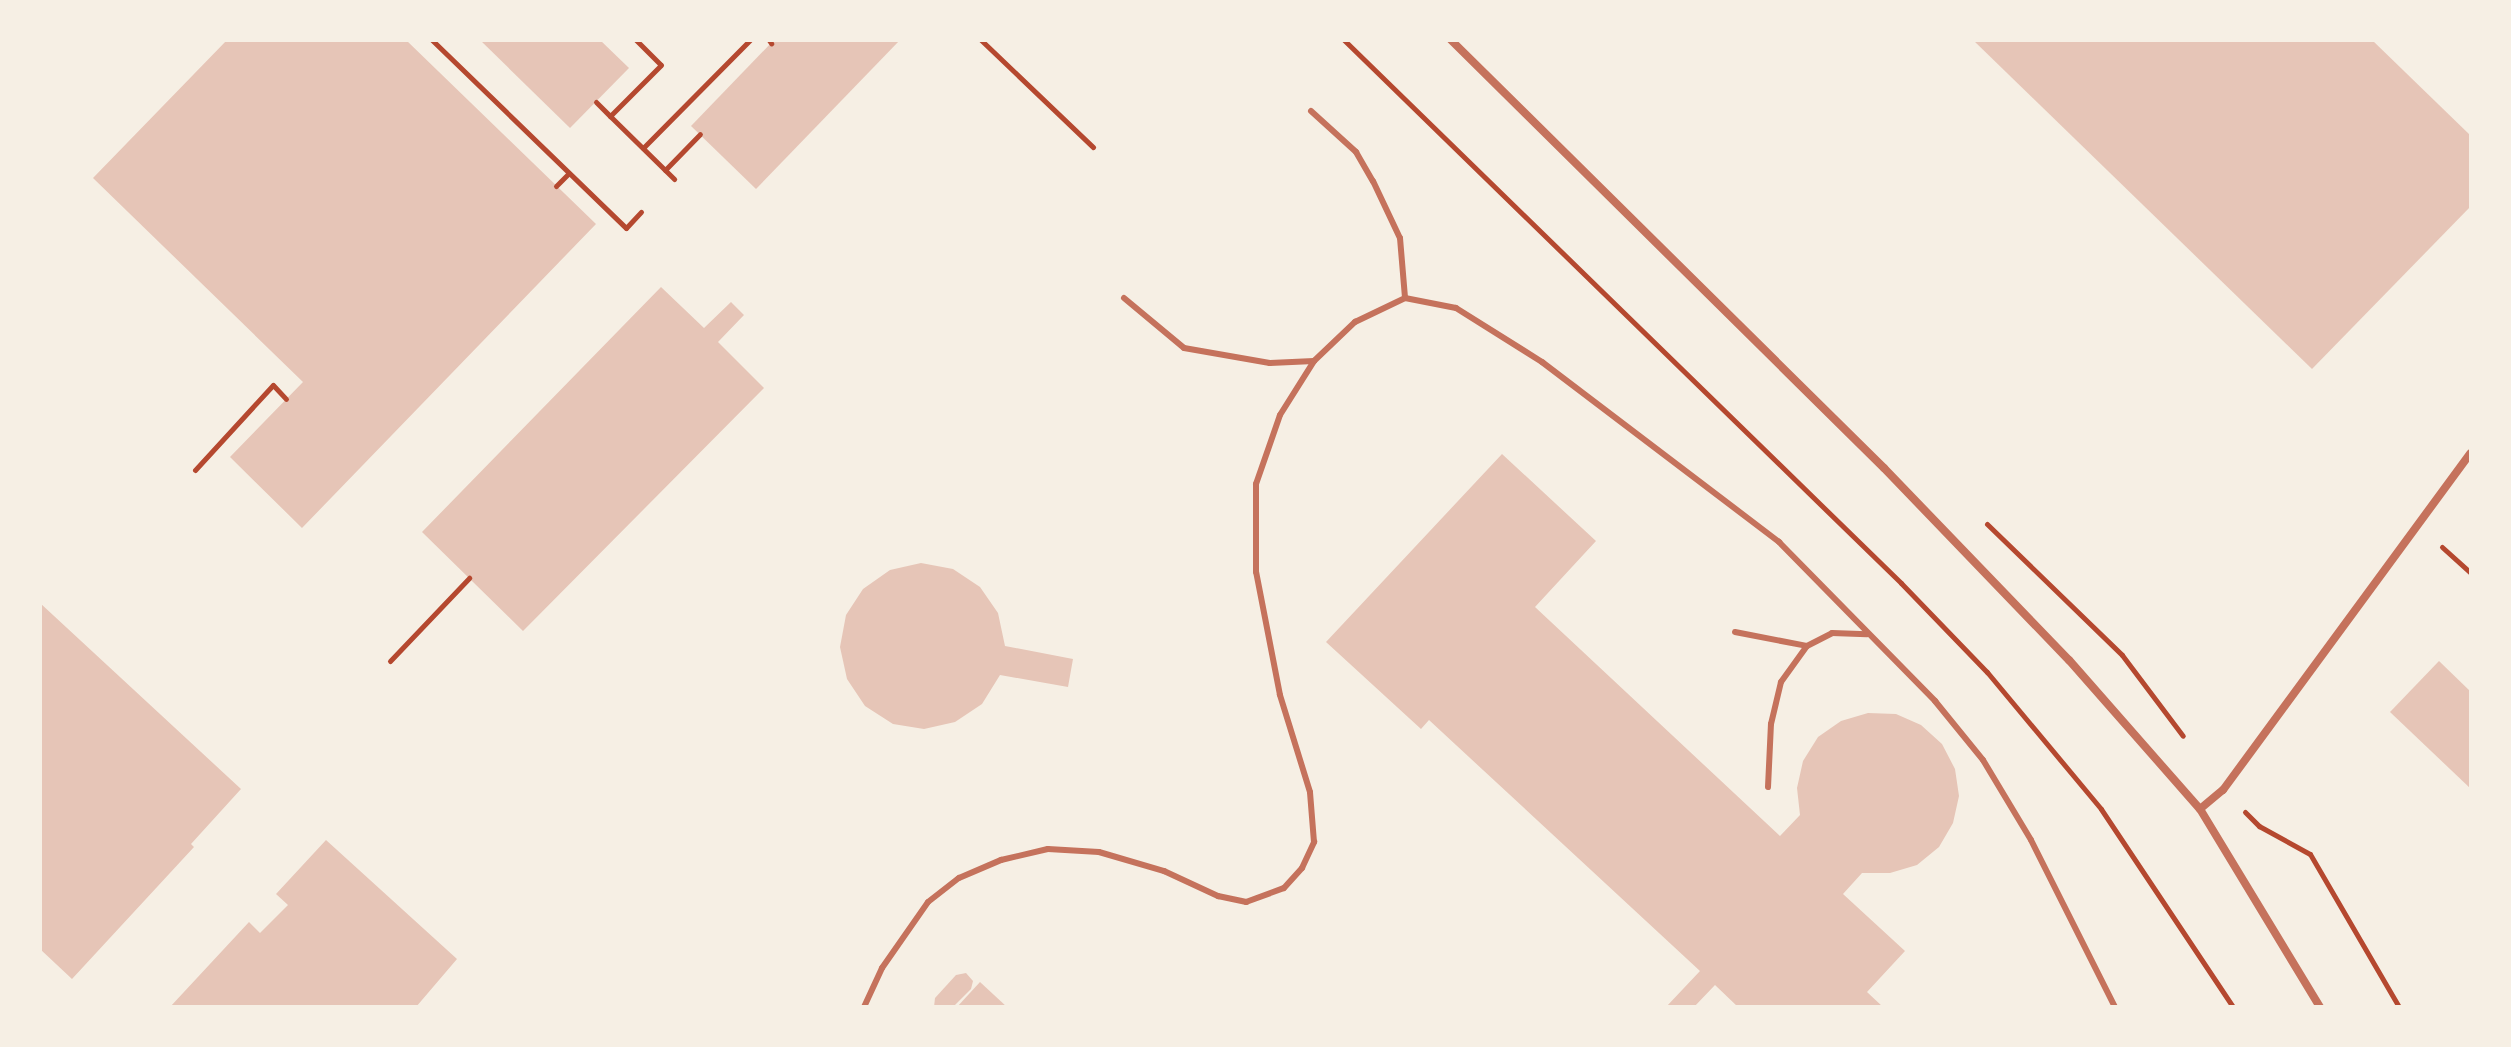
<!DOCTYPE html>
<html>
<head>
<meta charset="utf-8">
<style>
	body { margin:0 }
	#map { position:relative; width:2511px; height:1047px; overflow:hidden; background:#f6efe4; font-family:"Titillium Web",sans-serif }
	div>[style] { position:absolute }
	.building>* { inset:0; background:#e6c5b7 }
	.path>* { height:5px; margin:-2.5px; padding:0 2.5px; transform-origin:2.5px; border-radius:2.5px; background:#b5482f }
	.service>* { height:6px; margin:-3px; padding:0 3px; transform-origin:3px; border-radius:3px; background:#c5725c }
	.minor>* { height:8px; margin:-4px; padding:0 4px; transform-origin:4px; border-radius:4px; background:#c5725c }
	span { translate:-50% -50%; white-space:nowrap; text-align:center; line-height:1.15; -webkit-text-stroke:6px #f6efe4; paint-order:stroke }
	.frame { position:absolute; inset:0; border:42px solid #f6efe4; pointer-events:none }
</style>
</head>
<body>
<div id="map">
	<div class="building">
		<i style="clip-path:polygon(227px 40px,406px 40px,596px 224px,302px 528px,230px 457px,303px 382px,93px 178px)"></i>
		<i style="clip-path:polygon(480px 40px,600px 40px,629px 68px,570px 128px)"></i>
		<i style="clip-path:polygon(774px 40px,900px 40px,756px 189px,691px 126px)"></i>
		<i style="clip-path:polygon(1973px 40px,2372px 40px,2471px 136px,2471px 206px,2312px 369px)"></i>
		<i style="clip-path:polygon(661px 287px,704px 328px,731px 302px,744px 315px,718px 342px,764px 388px,523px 631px,422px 532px)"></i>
		<i style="clip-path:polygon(1502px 454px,1596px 541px,1535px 607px,1780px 836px,1800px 815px,1797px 788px,1803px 761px,1818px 737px,1841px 721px,1868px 713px,1896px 714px,1921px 725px,1942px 744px,1955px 769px,1959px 796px,1953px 823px,1939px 847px,1917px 865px,1890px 873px,1862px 873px,1843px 894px,1905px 951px,1867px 992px,1883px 1007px,1738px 1007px,1715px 985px,1694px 1007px,1666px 1007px,1700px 971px,1429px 720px,1421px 729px,1326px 642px)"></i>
		<i style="clip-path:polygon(921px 563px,953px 569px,980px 587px,998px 613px,1005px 646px,1073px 659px,1068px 687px,1000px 675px,982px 704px,955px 722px,924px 729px,893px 724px,865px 706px,847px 679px,840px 647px,846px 615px,863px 589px,890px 570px)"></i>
		<i style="clip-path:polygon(40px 603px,241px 789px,191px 844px,194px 847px,72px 979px,40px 949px)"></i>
		<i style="clip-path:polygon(2439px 661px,2471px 692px,2471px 789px,2390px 712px)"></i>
		<i style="clip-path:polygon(326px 840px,457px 959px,416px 1007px,170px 1007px,249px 922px,260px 933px,288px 905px,276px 894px)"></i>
		<i style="clip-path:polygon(966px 973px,973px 981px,971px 989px,953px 1007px,934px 1007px,935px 998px,956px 975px)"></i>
		<i style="clip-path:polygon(980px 982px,1007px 1007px,957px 1007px)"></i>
	</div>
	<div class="path">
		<i style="left:432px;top:40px;width:270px;rotate:44.1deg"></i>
		<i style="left:626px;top:228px;width:22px;rotate:-47deg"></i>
		<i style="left:636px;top:40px;width:35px;rotate:45deg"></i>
		<i style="left:661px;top:65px;width:72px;rotate:135deg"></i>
		<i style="left:610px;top:116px;width:90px;rotate:44.5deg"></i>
		<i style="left:769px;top:40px;width:4px;rotate:56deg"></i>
		<i style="left:981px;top:40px;width:155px;rotate:43.7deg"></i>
		<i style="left:1344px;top:40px;width:778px;rotate:44.27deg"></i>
		<i style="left:1901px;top:583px;width:124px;rotate:46deg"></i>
		<i style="left:1987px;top:672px;width:178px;rotate:50.2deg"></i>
		<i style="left:2101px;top:809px;width:238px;rotate:56.3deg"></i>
		<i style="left:596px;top:102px;width:20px;rotate:45deg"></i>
		<i style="left:643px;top:148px;width:152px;rotate:-45.3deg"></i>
		<i style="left:665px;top:170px;width:50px;rotate:-45.8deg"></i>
		<i style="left:556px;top:186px;width:18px;rotate:-45deg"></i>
		<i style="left:195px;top:470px;width:115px;rotate:-47.5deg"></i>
		<i style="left:273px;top:385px;width:19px;rotate:47deg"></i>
		<i style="left:1987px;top:524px;width:188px;rotate:44.1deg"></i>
		<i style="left:2122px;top:655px;width:101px;rotate:53deg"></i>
		<i style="left:2442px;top:547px;width:39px;rotate:42deg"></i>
		<i style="left:390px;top:661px;width:115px;rotate:-46.4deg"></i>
		<i style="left:2245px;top:812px;width:20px;rotate:45deg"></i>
		<i style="left:2259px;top:826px;width:58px;rotate:28.8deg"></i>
		<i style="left:2310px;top:854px;width:177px;rotate:59.8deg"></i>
	</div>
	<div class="service">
		<i style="left:1311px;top:111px;width:61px;rotate:42.3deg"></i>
		<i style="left:1356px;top:152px;width:34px;rotate:60deg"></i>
		<i style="left:1373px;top:181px;width:63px;rotate:64.7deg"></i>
		<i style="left:1400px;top:238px;width:60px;rotate:85.2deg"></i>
		<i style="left:1124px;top:298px;width:78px;rotate:39.8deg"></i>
		<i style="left:1184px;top:348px;width:87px;rotate:9.9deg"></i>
		<i style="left:1270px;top:363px;width:44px;rotate:-2.6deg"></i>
		<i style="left:1735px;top:632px;width:73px;rotate:11deg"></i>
		<i style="left:1768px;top:787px;width:63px;rotate:-87.3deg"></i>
		<i style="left:1771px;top:724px;width:43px;rotate:-76.6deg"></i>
		<i style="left:1781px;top:682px;width:44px;rotate:-54.2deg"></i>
		<i style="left:1807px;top:646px;width:28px;rotate:-27deg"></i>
		<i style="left:1832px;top:633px;width:35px;rotate:2deg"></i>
		<i style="left:864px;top:1007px;width:43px;rotate:-65.2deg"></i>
		<i style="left:882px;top:968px;width:80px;rotate:-55.1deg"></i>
		<i style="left:928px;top:902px;width:39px;rotate:-38deg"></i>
		<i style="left:959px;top:878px;width:46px;rotate:-23.2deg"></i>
		<i style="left:1001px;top:860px;width:48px;rotate:-13.2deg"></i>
		<i style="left:1048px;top:849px;width:51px;rotate:3.4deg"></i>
		<i style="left:1099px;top:852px;width:68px;rotate:16.3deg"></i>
		<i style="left:1164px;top:871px;width:60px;rotate:24.8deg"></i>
		<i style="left:1218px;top:896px;width:29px;rotate:12deg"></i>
		<i style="left:1246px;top:902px;width:40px;rotate:-20.2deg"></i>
		<i style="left:1284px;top:888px;width:27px;rotate:-48deg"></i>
		<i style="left:1302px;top:868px;width:29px;rotate:-65deg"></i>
		<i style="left:1314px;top:842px;width:50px;rotate:-94.6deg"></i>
		<i style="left:1310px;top:792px;width:102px;rotate:-107.2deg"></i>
		<i style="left:1280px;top:695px;width:125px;rotate:-101deg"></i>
		<i style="left:1256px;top:572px;width:88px;rotate:-90deg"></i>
		<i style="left:1256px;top:484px;width:73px;rotate:-70.8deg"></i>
		<i style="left:1280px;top:415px;width:64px;rotate:-57.8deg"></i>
		<i style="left:1314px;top:361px;width:57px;rotate:-43.6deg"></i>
		<i style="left:1355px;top:322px;width:55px;rotate:-25.6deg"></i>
		<i style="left:1405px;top:298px;width:52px;rotate:11.1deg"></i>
		<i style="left:1456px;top:308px;width:102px;rotate:32.1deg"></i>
		<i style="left:1542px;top:362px;width:298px;rotate:37.2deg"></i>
		<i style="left:1779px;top:542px;width:223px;rotate:45.5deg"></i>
		<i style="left:1935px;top:701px;width:76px;rotate:50.9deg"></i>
		<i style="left:1983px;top:760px;width:93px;rotate:59deg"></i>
		<i style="left:2031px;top:840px;width:187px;rotate:63.3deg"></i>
	</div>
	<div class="minor">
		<i style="left:1451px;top:40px;width:609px;rotate:44.67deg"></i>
		<i style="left:1884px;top:468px;width:267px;rotate:46.1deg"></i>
		<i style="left:2069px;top:660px;width:198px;rotate:48.7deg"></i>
		<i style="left:2200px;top:809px;width:232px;rotate:58.8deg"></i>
		<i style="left:2200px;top:809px;width:30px;rotate:-40deg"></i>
		<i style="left:2223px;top:790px;width:418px;rotate:-53.7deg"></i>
	</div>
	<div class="frame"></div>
</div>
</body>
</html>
